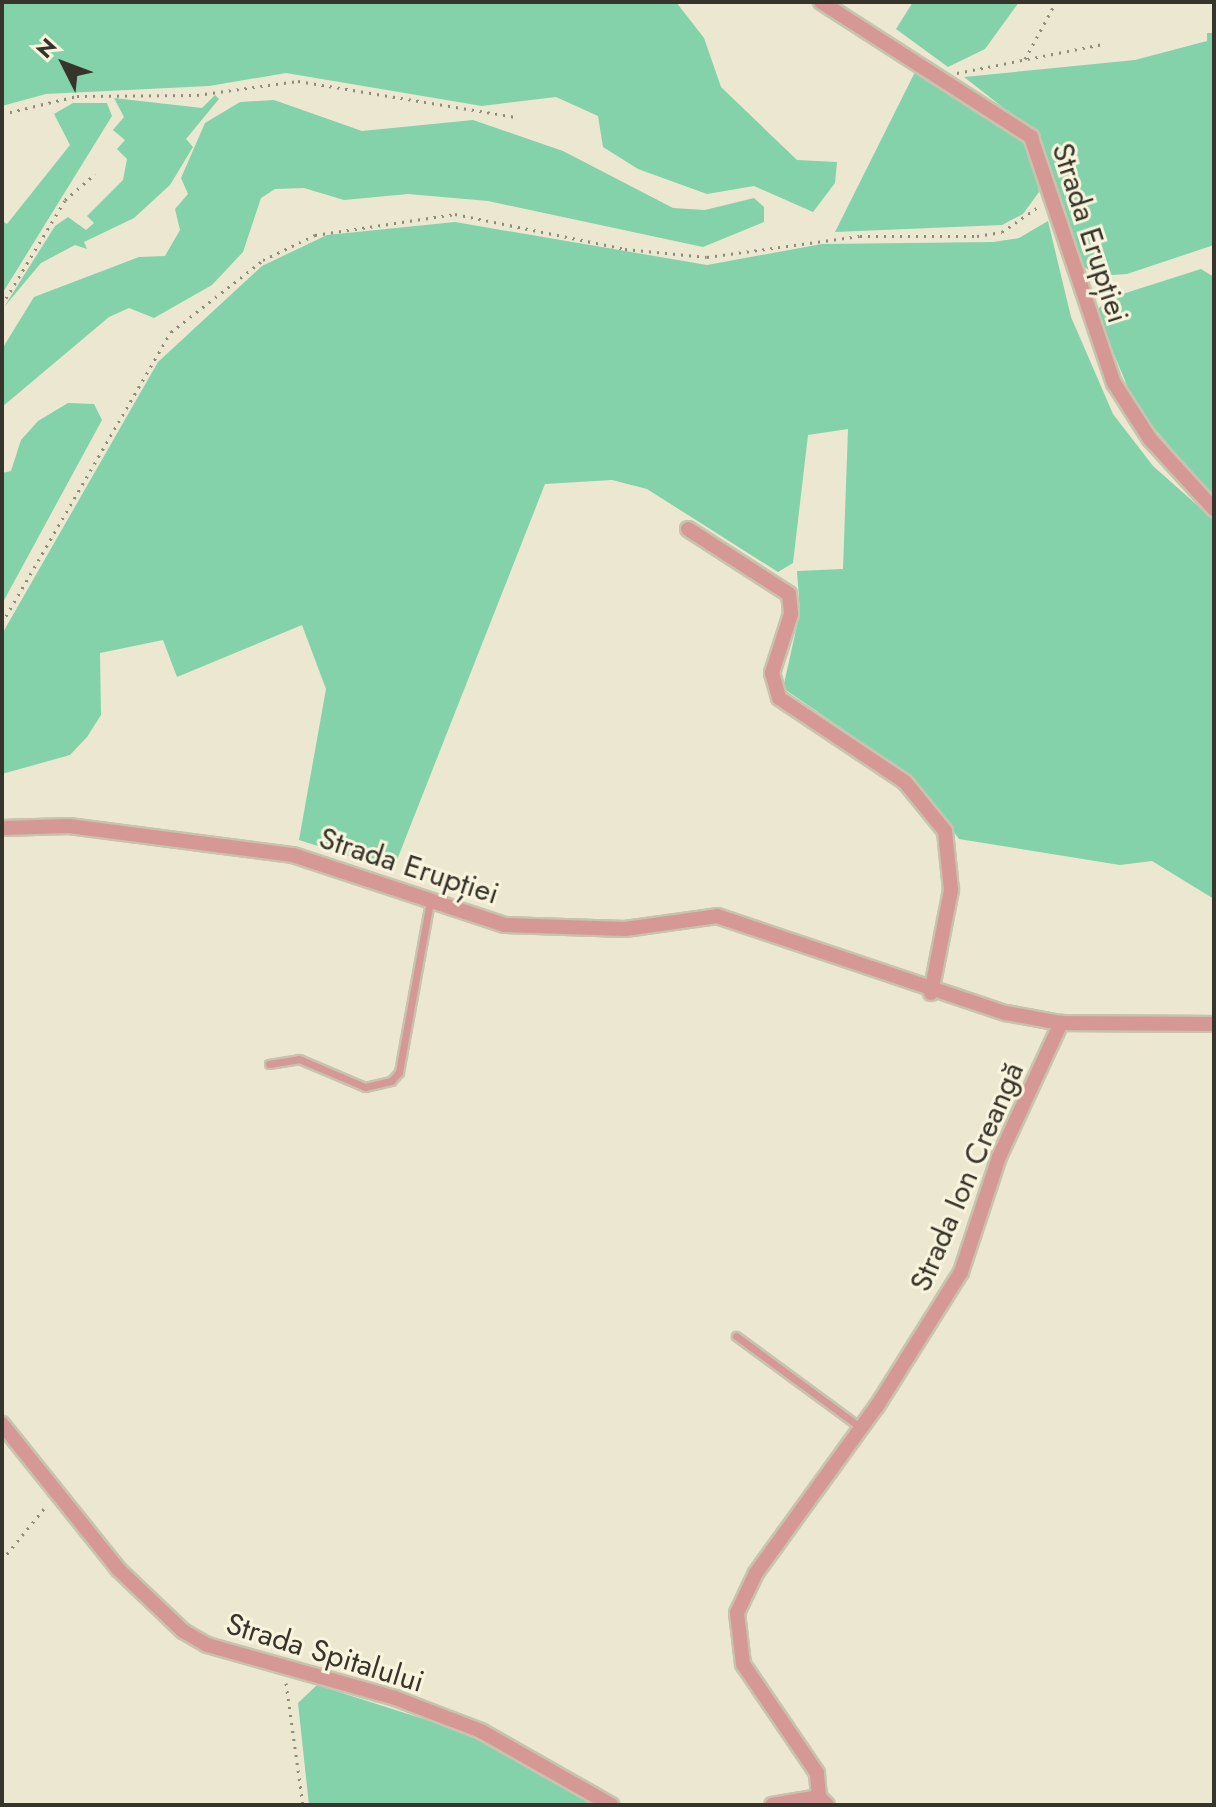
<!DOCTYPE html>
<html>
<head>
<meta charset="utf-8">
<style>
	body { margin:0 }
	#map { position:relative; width:1216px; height:1807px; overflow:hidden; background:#ece7d0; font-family:Jost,sans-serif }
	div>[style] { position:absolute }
	.green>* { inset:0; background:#84d2a9 }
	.path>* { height:3px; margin-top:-1.5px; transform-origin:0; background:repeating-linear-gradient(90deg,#8f8b7b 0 2px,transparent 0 8px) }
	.roads { filter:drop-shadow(2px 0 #c8c3af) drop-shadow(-2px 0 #c8c3af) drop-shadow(0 2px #c8c3af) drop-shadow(0 -2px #c8c3af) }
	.lane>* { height:7px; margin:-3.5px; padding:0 3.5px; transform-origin:3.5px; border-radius:3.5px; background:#d59895 }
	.street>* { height:14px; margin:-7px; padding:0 7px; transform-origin:7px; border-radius:7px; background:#d59895 }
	span { translate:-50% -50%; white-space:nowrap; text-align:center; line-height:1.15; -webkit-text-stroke:6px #f9f4dd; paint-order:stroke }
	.street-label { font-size:30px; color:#36342b }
	.frame { position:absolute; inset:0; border:4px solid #36342b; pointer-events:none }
	.north { position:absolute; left:24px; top:24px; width:80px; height:80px; -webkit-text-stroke:6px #f9f4dd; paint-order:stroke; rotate:312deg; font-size:22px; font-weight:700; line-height:32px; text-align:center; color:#36342b }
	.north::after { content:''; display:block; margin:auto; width:28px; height:36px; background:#36342b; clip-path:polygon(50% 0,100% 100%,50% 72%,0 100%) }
</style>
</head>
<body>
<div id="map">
	<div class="green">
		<i style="clip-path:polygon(2px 2px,676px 2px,704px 38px,721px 87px,797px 160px,837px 162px,835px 183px,813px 212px,754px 186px,707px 194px,638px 169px,603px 147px,598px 116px,556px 97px,482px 106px,286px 73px,209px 86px,46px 94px,2px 106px)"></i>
		<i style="clip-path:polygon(913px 2px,1019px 2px,985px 49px,948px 67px,896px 29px)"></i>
		<i style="clip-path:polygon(1207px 33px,1214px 33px,1214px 245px,1127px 274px,1097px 276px,1079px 263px,1033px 131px,964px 77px,1135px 60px,1207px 41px)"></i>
		<i style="clip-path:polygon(917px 68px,1031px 146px,1039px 192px,1023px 214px,1002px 225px,835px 232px)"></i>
		<i style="clip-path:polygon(215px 95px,219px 99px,186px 139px,193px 147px,170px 185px,134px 218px,84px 242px,87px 249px,75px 245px,41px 263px,4px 307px,55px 226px,68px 217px,86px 230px,94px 223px,87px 216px,123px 180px,127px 159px,117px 149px,125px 140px,113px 130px,124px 117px,114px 98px,202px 108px)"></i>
		<i style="clip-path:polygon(274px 100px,362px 131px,473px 120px,563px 151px,673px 208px,705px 210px,754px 198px,764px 207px,764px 222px,703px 247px,488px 201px,408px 194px,344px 200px,304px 188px,275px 189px,261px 198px,243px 252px,212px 285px,154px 318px,129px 308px,109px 317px,2px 407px,2px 349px,34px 297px,139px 257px,165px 256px,180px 230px,175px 209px,188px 194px,181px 178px,205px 123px,240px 102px)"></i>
		<i style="clip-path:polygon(73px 103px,107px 103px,112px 116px,2px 294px,2px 221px,7px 224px,70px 145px,54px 114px)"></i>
		<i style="clip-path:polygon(1048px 221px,1071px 317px,1113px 414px,1153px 466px,1214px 520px,1214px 899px,1152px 861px,1120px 865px,959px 839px,914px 778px,783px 688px,800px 612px,797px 571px,843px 569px,848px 429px,808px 435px,793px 563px,778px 572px,647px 489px,612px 480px,545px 484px,393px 870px,299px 840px,326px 689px,302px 625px,177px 677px,163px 640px,100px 653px,101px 715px,87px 737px,70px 755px,2px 774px,2px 634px,158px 362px,262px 266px,327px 235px,455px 222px,707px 265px,822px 244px,993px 242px,1019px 238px)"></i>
		<i style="clip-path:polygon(1201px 269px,1214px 277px,1214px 498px,1136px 407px,1096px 311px,1110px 298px)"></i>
		<i style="clip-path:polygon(68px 403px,94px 404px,102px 420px,2px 604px,2px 473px,11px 471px,21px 440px,38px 421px)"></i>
		<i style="clip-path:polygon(317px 1685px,477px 1736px,603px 1805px,309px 1805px,298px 1703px)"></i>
	</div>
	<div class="path">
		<i style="left:1025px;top:59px;width:65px;rotate:-61.5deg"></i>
		<i style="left:957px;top:73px;width:149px;rotate:-11.2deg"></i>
		<i style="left:2px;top:114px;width:77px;rotate:-13.5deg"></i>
		<i style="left:77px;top:96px;width:120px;rotate:-0.5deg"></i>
		<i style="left:197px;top:95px;width:102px;rotate:-7.9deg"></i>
		<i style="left:298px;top:81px;width:221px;rotate:9.4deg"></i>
		<i style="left:2px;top:305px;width:122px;rotate:-59deg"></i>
		<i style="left:65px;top:200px;width:40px;rotate:-41deg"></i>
		<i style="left:2px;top:623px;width:337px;rotate:-59.9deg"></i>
		<i style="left:171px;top:332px;width:117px;rotate:-38deg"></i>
		<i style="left:263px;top:260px;width:58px;rotate:-25.7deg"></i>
		<i style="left:315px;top:235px;width:142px;rotate:-8.5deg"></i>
		<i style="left:455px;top:214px;width:174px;rotate:11.6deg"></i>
		<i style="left:625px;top:249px;width:82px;rotate:5.6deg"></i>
		<i style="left:707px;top:257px;width:154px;rotate:-7.8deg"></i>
		<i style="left:860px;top:236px;width:117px"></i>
		<i style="left:977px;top:236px;width:25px;rotate:-9deg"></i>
		<i style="left:1002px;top:232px;width:44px;rotate:-34.8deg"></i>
		<i style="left:2px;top:1560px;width:71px;rotate:-50.7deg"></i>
		<i style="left:286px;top:1683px;width:123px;rotate:82.1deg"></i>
	</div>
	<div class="roads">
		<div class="lane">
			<i style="left:269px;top:1064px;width:30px;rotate:-9deg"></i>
			<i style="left:299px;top:1059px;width:72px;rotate:23deg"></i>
			<i style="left:365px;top:1087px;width:27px;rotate:-13deg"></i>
			<i style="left:391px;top:1081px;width:12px;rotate:-48deg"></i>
			<i style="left:399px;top:1072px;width:173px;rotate:-79.7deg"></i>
			<i style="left:736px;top:1336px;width:154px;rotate:36.3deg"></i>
		</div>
		<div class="street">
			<i style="left:821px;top:2px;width:250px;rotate:32.7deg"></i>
			<i style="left:1031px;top:137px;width:260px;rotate:71.4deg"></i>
			<i style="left:1114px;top:383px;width:67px;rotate:57.3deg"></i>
			<i style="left:1150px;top:439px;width:95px;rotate:47.6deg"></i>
			<i style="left:688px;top:529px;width:120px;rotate:32.8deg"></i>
			<i style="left:789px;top:594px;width:20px;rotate:84deg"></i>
			<i style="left:791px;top:614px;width:62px;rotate:107.9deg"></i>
			<i style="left:772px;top:673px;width:26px;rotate:74deg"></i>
			<i style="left:779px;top:698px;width:151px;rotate:33.7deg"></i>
			<i style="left:905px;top:782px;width:63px;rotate:50.8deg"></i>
			<i style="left:945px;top:831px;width:59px;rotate:84.2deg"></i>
			<i style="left:951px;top:890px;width:105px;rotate:101deg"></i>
			<i style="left:2px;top:828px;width:67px;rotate:-1.7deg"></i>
			<i style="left:69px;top:826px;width:226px;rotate:7.4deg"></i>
			<i style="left:293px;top:855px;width:223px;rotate:18.3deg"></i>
			<i style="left:505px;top:925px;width:120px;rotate:1.9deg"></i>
			<i style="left:625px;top:929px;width:93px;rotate:-8deg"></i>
			<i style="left:717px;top:916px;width:305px;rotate:18.6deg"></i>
			<i style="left:1006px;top:1013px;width:56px;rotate:10.3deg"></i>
			<i style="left:1061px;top:1023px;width:153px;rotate:0.4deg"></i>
			<i style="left:2px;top:1424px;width:186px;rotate:51.3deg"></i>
			<i style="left:118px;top:1569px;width:90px;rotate:43.6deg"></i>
			<i style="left:183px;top:1631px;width:28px;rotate:30deg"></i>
			<i style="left:207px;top:1645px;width:195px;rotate:15.7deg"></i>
			<i style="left:395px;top:1698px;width:92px;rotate:21deg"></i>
			<i style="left:481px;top:1731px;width:150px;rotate:29.6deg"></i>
			<i style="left:819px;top:1797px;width:24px;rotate:-95deg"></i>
			<i style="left:817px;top:1773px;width:132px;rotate:-124.2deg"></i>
			<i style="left:743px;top:1664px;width:51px;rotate:-96.7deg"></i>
			<i style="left:737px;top:1613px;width:44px;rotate:-64.6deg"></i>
			<i style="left:756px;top:1573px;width:206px;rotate:-54.1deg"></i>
			<i style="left:877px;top:1406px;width:158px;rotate:-57.9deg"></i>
			<i style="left:961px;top:1272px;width:121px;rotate:-71.7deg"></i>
			<i style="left:999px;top:1157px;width:148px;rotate:-65.2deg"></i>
			<i style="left:772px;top:1805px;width:48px;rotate:-9.7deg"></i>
			<i style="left:819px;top:1797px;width:11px;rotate:45deg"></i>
		</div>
	</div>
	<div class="street-label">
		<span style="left:1090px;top:233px;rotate:72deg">Strada Erupției</span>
		<span style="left:409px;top:866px;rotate:18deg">Strada Erupției</span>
		<span style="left:967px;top:1177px;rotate:-67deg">Strada Ion Creangă</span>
		<span style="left:325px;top:1653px;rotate:17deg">Strada Spitalului</span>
	</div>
	<div class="frame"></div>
	<div class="north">N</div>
</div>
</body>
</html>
